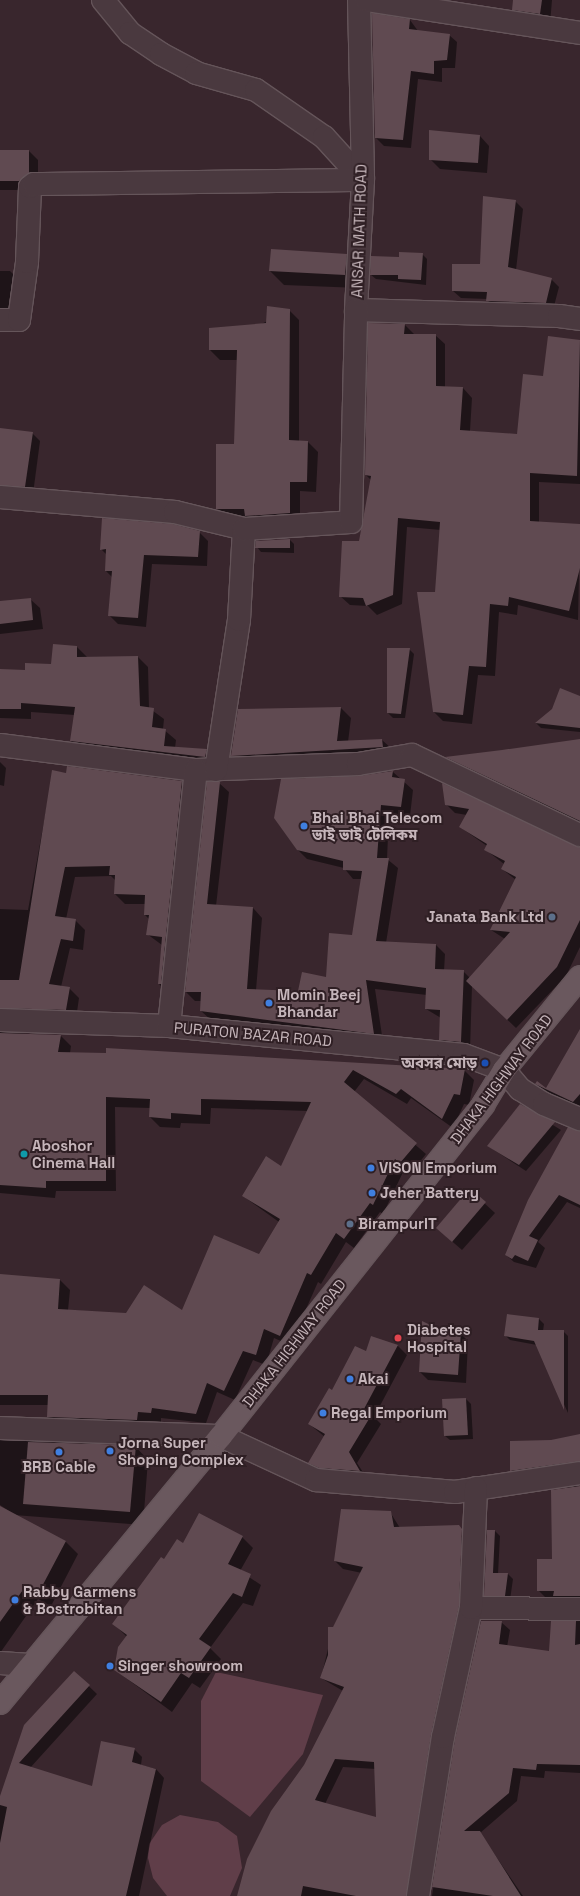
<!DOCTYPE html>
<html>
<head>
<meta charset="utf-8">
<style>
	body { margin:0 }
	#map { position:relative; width:580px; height:1896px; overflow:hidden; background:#39262d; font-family:"Space Grotesk","Noto Sans Bengali",sans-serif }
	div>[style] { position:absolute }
	.water>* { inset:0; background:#603e49 }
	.shadow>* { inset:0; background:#0007 }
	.building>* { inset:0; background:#604a51 }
	.roads { filter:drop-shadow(1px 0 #65555a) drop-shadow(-1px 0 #65555a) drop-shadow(0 1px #65555a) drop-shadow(0 -1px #65555a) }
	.minor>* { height:22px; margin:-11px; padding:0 11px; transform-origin:11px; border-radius:11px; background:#4a393f }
	.major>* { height:22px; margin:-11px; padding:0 11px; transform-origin:11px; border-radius:11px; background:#6a585e }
	.dots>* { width:11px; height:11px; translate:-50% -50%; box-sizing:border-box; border:2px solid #2f1f24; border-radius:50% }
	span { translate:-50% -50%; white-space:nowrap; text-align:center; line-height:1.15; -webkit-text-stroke:4px #2f1f24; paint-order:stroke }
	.street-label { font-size:15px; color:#c5b5ba }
	.poi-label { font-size:15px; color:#c5b5ba; font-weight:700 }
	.left { translate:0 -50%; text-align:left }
	.right { translate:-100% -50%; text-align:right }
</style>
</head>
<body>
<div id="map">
	<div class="water">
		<i style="clip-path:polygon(216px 1672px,323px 1695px,303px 1754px,250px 1817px,201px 1781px,201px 1701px)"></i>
		<i style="clip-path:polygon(180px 1815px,218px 1822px,237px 1836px,242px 1868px,230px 1896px,167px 1896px,153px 1878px,148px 1858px,149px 1844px,162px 1825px)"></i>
	</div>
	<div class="shadow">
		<i style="clip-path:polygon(514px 0,552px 0,550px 24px,523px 19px,513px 9px)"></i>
		<i style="clip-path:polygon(373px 15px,410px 20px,418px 31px,449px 35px,457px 42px,455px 68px,442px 68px,442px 82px,418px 79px,411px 148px,384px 146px,376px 138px)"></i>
		<i style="clip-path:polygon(480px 136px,489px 146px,487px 173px,440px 169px,430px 159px)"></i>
		<i style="clip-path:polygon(0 151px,29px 151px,38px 160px,38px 183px,29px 190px,0 190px)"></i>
		<i style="clip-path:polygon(515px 201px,523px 209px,516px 270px,551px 279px,559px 287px,553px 310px,494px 309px,487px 299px,461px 298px,453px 291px,481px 265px)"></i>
		<i style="clip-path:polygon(272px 250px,346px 255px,360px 269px,359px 288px,284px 285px,270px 271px)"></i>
		<i style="clip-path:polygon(422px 254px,427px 259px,426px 285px,376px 279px,371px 275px,400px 259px)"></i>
		<i style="clip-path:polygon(0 271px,10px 271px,19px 280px,10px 316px,0 322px)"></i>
		<i style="clip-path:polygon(289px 310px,299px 320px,299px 441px,308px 442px,318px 452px,316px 492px,300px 491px,300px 523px,227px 518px,217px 508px,235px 445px,238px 360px,220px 360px,210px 350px)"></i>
		<i style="clip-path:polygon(369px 324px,405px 325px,414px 334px,435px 335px,445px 344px,445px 387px,463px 388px,472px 398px,470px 431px,518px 435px,544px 377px,549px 337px,580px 341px,580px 484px,539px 482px,539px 523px,580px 532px,578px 620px,518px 605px,517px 615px,499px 612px,495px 676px,478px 675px,472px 724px,443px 721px,434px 712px,441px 530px,407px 527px,402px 604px,377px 615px,368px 606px,350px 605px,340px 596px,360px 542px,371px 480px,366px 475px)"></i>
		<i style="clip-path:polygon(0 429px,32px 433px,40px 441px,33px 494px,0 493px)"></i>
		<i style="clip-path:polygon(199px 532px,208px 541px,207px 566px,152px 564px,146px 627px,118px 624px,109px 615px,112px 577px,106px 571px,107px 555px,101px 549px)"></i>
		<i style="clip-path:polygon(290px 540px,294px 544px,294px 553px,261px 552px,257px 547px)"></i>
		<i style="clip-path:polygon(30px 599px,40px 608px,43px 629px,0 634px,0 602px)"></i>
		<i style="clip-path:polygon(54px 645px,77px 647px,87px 657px,138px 657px,148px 667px,149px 708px,164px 719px,163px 729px,176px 740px,175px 748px,206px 750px,216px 760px,81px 751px,71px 741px,75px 715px,31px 712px,31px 719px,0 718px,0 670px,26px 671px,52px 665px)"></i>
		<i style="clip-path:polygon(409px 649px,414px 654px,405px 718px,393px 718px,388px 713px)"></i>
		<i style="clip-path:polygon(341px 708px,351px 718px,348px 742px,382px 740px,392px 749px,241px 765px,232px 756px,239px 710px)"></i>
		<i style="clip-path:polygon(580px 715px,580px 732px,541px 728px,536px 723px)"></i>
		<i style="clip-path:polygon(580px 746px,580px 823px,448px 758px)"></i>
		<i style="clip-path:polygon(0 762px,6px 768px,4px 786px,0 785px)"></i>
		<i style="clip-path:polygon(53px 772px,182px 782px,192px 792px,169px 994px,159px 984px,162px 945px,147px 934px,149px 919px,145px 915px,145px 904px,125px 904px,115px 894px,115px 880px,111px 876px,75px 877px,66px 919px,75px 920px,85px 930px,83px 950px,70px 948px,61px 987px,69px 988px,79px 998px,76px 1019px,0 1025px,0 909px,28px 910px)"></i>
		<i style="clip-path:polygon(393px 772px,413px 790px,410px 816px,389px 814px,387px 859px,398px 868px,386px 943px,436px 945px,445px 954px,444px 971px,463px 971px,470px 978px,505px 939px,491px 930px,516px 880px,502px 869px,504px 864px,486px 850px,487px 846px,460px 827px,467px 815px,455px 813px,446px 804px,443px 785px,580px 856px,580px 947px,566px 976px,516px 1028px,472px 986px,470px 1051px,449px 1049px,440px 1040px,441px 1018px,426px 1009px,427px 995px,375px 989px,383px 1042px,211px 1020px,201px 1011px,202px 1001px,195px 1001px,186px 992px,219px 783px,229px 792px,216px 906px,253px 908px,262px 918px,256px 990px,298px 992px,327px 979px,353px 936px,362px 879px,353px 879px,344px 868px,307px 859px,298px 850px,359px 777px)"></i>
		<i style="clip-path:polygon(0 1032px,61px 1036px,71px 1046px,70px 1053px,464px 1070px,474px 1080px,469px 1105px,464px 1104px,453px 1128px,411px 1098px,407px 1104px,364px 1079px,354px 1092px,426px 1154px,411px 1173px,405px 1168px,383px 1214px,380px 1212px,354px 1248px,346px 1242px,321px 1284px,318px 1282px,290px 1345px,274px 1338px,266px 1365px,253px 1360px,235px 1400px,217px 1392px,206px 1423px,161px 1418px,161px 1422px,148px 1421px,147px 1430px,58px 1427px,48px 1417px,49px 1405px,0 1405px,0 1276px,60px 1280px,70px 1290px,68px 1310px,126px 1314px,183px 1311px,260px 1255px,279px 1222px,243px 1196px,282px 1167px,308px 1111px,211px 1108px,210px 1124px,181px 1123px,180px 1128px,160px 1127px,150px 1117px,150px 1108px,115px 1107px,116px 1191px,56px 1191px,55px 1198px,0 1193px)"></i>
		<i style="clip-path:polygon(580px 1048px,580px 1108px,544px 1091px,536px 1084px,546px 1089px)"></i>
		<i style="clip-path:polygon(520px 1105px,561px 1130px,526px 1171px,488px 1146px)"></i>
		<i style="clip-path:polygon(580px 1132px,580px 1208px,567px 1202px,538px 1242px,545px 1248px,536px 1268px,514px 1262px,506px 1255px)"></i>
		<i style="clip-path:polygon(470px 1190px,495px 1213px,462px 1250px,447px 1237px)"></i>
		<i style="clip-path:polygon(508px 1315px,539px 1319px,544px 1324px,543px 1331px,563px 1331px,568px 1336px,568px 1413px,537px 1345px,510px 1340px,505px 1335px)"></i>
		<i style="clip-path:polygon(460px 1333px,468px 1341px,466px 1383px,428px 1380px,420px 1372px,449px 1335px)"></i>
		<i style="clip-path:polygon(397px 1345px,407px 1355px,374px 1417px,381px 1424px,357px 1463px,368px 1480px,319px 1472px,310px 1463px,325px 1437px,309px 1424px,333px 1391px)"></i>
		<i style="clip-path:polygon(466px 1399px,471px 1404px,473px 1439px,450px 1440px,445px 1436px)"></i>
		<i style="clip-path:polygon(580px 1435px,580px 1469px,519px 1479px,511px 1471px,551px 1441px)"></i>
		<i style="clip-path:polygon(0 1438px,135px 1446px,148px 1460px,143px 1525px,14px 1515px,65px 1541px,78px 1554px,51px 1606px,38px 1599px,0 1653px,0 1508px,12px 1513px,0 1505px)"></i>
		<i style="clip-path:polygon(580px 1485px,580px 1605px,546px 1598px,538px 1590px,553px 1560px,552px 1491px)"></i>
		<i style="clip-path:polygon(evenodd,390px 1512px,400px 1528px,458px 1526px,470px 1538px,466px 1615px,415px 1896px,238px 1896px,343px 1691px,321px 1678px,333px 1628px,362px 1573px,343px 1569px,335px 1561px,390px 1512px,343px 1767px,376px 1769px,377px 1819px,325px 1804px,343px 1767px)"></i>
		<i style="clip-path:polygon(200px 1514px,242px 1537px,253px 1548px,240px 1571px,261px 1585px,253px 1606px,243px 1603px,210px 1648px,221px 1659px,200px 1688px,192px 1683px,172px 1712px,115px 1670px,127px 1637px,114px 1624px,165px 1560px,183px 1544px)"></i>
		<i style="clip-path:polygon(495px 1531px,500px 1536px,498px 1574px,508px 1574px,513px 1579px,510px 1600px,490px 1600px,485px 1595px)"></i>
		<i style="clip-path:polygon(580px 1621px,580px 1773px,545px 1771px,544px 1778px,521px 1776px,517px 1801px,480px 1833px,523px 1896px,432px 1896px,456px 1739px,501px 1622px,510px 1630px,507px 1647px,550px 1652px,552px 1622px)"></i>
		<i style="clip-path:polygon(74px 1672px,97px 1694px,30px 1768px,93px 1787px,134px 1749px,142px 1757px,141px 1765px,156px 1769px,164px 1778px,139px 1896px,0 1896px,0 1799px,25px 1725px)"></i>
	</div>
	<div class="building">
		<i style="clip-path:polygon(513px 0,542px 0,540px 14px,512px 10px)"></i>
		<i style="clip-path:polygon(372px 13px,410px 19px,409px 29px,450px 34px,447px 60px,434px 61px,434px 74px,411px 71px,403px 140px,375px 138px)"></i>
		<i style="clip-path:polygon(429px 130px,480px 135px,478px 163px,429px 160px)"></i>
		<i style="clip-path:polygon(0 150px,29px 150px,29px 173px,19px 181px,0 181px)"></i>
		<i style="clip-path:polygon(483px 196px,516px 200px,508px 267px,552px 278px,546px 303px,486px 301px,487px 292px,452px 291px,452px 264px,480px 264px)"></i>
		<i style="clip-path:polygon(271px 249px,347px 254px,345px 275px,269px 271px)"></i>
		<i style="clip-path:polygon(399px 252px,423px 253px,421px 280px,398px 279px,398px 275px,370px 275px,371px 256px,399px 257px)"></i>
		<i style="clip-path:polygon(267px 306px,290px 309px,289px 440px,308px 441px,307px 482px,290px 482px,290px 513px,245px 516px,244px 509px,216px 509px,216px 444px,234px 444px,237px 350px,209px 350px,209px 328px,266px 323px)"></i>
		<i style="clip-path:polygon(368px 323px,405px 324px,404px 334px,436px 334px,436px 386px,463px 387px,460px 430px,517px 434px,523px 374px,543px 376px,548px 336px,580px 340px,577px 476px,530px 473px,530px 521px,580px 524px,580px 568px,569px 611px,509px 597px,508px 606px,490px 604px,486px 667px,469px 666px,463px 715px,433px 712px,417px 592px,435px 592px,440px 522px,398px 518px,393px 595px,366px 606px,363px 598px,339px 597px,342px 541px,359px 541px,371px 476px,365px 475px)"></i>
		<i style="clip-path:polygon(0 428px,33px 432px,25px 487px,0 485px)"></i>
		<i style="clip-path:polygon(102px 518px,173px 524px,200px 531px,198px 557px,144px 555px,138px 618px,108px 616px,112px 571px,105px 571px,106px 549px,100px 550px)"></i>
		<i style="clip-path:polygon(290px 539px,290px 548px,255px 548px,256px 541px)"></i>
		<i style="clip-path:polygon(31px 598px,33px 620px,0 624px,0 601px)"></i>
		<i style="clip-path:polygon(53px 644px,77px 646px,77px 657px,138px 656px,140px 706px,154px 708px,152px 727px,166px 729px,164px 746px,207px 749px,205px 757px,70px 741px,75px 707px,21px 703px,21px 709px,0 709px,0 669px,25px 670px,25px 663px,51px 664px)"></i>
		<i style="clip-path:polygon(387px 648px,410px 648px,401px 714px,387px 713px)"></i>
		<i style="clip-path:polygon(560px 688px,580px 696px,580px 728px,535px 723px,552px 709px)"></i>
		<i style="clip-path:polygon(341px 707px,337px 741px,382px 739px,383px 747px,231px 756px,238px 709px)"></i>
		<i style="clip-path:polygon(580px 739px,580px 821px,445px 757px,502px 750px)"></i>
		<i style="clip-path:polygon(67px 766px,182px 781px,161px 984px,158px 984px,162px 937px,146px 935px,149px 915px,144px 915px,145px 895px,114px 894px,115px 875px,109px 875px,110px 866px,65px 867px,55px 916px,76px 919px,73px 941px,61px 939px,49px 984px,70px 987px,66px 1010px,0 1008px,0 980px,19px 980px,52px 770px,66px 773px)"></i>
		<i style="clip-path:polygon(393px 771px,392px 777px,405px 779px,401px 807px,381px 805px,377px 858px,389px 858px,376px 941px,436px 944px,435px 969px,464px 970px,461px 1042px,439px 1040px,440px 1010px,425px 1009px,426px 988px,366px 980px,374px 1034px,200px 1011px,201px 992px,185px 992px,207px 782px,220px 782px,207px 904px,253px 907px,247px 989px,298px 991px,302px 972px,326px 977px,329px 933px,352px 935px,362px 871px,343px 870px,343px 861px,297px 850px,274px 818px,281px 779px,358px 776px)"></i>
		<i style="clip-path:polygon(442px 783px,580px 847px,580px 920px,557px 967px,507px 1020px,466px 981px,510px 932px,490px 930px,516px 877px,501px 869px,505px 861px,484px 850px,487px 844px,459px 827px,469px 809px,445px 805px)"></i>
		<i style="clip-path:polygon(580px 1029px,580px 1094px,573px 1102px,535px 1084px,537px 1081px,546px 1088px)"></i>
		<i style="clip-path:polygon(0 1033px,61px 1035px,58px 1052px,106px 1053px,106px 1048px,465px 1069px,460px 1095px,454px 1094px,442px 1119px,401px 1089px,396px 1094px,353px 1070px,344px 1082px,417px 1143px,400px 1163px,395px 1159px,373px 1205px,370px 1203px,344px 1239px,336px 1233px,311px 1275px,307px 1273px,280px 1336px,264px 1329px,256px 1355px,243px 1351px,224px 1391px,207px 1383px,196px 1414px,152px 1408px,151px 1413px,138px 1412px,137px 1420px,47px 1417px,48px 1395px,0 1395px,0 1274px,60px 1279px,58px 1309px,126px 1313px,144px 1285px,182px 1310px,214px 1235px,259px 1254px,280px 1219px,242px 1196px,266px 1156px,281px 1166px,311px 1102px,201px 1099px,201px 1115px,171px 1113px,171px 1119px,149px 1117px,150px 1099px,106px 1097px,106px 1181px,46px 1181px,46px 1188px,0 1185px)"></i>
		<i style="clip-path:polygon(520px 1104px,555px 1122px,519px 1165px,487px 1146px)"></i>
		<i style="clip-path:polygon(568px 1127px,580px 1131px,580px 1205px,559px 1195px,529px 1236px,538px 1240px,528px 1261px,515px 1255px,512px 1259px,505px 1255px,528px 1200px)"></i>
		<i style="clip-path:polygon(470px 1188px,486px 1202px,452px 1242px,436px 1228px)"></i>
		<i style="clip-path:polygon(507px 1314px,539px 1318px,538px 1330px,564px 1330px,564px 1410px,534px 1341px,504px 1336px)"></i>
		<i style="clip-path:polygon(422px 1321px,449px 1334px,461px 1332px,458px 1375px,419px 1372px)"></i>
		<i style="clip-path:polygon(371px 1336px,398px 1345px,364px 1409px,372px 1414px,349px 1452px,360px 1471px,319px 1468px,308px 1463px,325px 1434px,308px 1424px,329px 1388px,332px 1390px,355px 1346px,366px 1351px)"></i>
		<i style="clip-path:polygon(466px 1398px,468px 1435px,444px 1436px,442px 1399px)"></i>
		<i style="clip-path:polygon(580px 1434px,580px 1461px,510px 1471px,510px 1441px,551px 1440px)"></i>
		<i style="clip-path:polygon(28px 1442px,136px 1445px,130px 1512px,23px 1504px)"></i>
		<i style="clip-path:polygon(580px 1486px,580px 1596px,553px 1596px,554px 1591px,537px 1591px,537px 1559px,552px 1559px,551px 1490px)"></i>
		<i style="clip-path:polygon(0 1506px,66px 1541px,38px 1594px,25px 1587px,0 1622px)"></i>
		<i style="clip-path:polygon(evenodd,341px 1509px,391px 1511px,394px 1527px,459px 1525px,462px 1529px,459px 1606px,431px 1735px,406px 1896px,356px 1896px,303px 1886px,301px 1896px,237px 1896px,247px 1859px,271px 1811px,304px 1765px,344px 1687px,320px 1678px,328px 1655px,328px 1627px,333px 1627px,363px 1567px,334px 1561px,341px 1509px,335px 1759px,374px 1762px,376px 1817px,315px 1800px,335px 1759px)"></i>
		<i style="clip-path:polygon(199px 1513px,243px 1536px,228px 1564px,251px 1574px,242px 1597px,233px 1593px,199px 1639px,211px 1647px,189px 1678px,181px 1673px,161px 1702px,114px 1670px,118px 1647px,127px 1635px,112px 1624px,161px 1557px,164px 1559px,177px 1539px,183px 1543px)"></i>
		<i style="clip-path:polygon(487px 1530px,495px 1530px,493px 1573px,508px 1573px,505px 1596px,484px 1596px)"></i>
		<i style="clip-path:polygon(481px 1621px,502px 1621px,499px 1644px,549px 1651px,551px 1621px,576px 1621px,575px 1645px,580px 1644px,580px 1765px,537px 1764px,536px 1770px,513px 1768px,509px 1793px,464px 1831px,480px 1831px,521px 1896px,493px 1896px,432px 1887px,455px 1739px)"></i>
		<i style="clip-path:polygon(74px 1671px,90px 1685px,19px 1763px,92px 1786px,101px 1741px,135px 1748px,132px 1762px,156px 1769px,126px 1896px,0 1896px,0 1843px,7px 1807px,0 1805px,0 1796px,24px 1725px)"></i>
	</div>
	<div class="roads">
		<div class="minor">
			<i style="left:103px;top:0;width:43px;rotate:50.7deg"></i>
			<i style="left:130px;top:33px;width:37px;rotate:34deg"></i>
			<i style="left:161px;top:54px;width:40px;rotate:28deg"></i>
			<i style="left:196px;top:73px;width:62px;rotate:15.8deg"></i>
			<i style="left:256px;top:90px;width:83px;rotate:34.7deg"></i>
			<i style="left:324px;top:137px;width:58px;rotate:47.8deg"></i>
			<i style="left:359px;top:0;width:180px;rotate:88.7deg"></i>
			<i style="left:363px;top:180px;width:130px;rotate:93.1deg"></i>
			<i style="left:356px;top:310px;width:203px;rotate:1.7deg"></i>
			<i style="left:559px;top:316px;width:21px;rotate:8deg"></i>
			<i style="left:367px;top:0;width:216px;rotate:8.8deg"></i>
			<i style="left:0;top:320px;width:19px"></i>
			<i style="left:19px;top:320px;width:59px;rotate:-82.1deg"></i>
			<i style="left:27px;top:262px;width:75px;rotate:-87.7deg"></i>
			<i style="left:30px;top:187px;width:5px;rotate:-37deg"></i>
			<i style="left:34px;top:184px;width:329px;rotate:-0.7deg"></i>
			<i style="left:0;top:497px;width:176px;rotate:4.9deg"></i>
			<i style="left:175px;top:512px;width:71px;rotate:13.8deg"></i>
			<i style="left:0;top:745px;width:198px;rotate:7.3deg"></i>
			<i style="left:196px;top:770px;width:162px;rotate:-2.1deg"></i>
			<i style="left:358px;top:764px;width:55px;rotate:-9.5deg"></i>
			<i style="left:412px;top:755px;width:186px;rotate:25.5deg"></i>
			<i style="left:216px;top:770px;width:152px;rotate:-81.3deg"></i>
			<i style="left:239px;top:620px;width:91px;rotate:-86.9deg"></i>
			<i style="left:244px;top:529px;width:107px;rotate:-3.7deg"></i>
			<i style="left:351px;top:522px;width:212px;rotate:-88.6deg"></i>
			<i style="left:0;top:1020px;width:169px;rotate:2deg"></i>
			<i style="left:169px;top:1026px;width:296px;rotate:5.6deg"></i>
			<i style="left:464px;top:1055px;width:43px;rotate:20.6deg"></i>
			<i style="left:504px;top:1070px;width:25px;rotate:50deg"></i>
			<i style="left:520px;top:1089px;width:28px;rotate:32deg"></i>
			<i style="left:544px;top:1104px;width:39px;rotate:23deg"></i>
			<i style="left:169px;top:1026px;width:257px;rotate:-84deg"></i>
			<i style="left:0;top:1428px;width:221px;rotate:2.1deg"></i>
			<i style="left:221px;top:1436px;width:105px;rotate:24.9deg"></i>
			<i style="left:316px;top:1480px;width:140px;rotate:4.9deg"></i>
			<i style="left:455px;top:1492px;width:126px;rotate:-8.6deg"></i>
			<i style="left:471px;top:1608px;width:109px;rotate:0.5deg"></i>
			<i style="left:0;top:1663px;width:30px;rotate:4deg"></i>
			<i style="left:418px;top:1896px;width:161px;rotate:-81.1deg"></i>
			<i style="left:443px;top:1737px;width:132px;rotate:-77.8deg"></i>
			<i style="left:471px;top:1608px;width:120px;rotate:-87.6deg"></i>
		</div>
		<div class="major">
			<i style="left:0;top:1703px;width:347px;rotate:-50.4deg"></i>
			<i style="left:221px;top:1436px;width:422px;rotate:-51.6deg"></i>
			<i style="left:483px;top:1105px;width:41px;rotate:-59deg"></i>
			<i style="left:504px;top:1070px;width:120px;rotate:-50.7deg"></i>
		</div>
	</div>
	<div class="dots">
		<i style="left:304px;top:826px;background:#3f7fe0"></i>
		<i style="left:552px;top:917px;background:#5c6f8a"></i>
		<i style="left:269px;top:1003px;background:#3f7fe0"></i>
		<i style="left:485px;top:1063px;background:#1a4fb4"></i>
		<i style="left:24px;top:1154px;background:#0f9aa8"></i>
		<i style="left:371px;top:1168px;background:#3f7fe0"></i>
		<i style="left:372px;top:1193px;background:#3f7fe0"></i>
		<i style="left:350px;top:1224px;background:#5c6f8a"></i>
		<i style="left:398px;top:1338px;background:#e0444e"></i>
		<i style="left:350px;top:1379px;background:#3f7fe0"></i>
		<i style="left:323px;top:1413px;background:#3f7fe0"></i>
		<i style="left:110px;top:1451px;background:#3f7fe0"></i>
		<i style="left:59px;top:1452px;background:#3f7fe0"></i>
		<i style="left:15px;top:1600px;background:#3f7fe0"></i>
		<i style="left:110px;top:1666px;background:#3f7fe0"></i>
	</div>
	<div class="street-label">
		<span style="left:359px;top:231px;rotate:-88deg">ANSAR MATH ROAD</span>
		<span style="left:253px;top:1034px;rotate:5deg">PURATON BAZAR ROAD</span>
		<span style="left:501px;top:1079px;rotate:-53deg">DHAKA HIGHWAY ROAD</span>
		<span style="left:294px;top:1343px;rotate:-52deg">DHAKA HIGHWAY ROAD</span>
	</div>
	<div class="poi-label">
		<span class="left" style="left:312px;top:826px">Bhai Bhai Telecom<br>ভাই ভাই টেলিকম</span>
		<span class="right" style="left:544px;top:917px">Janata Bank Ltd</span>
		<span class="left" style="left:277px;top:1003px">Momin Beej<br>Bhandar</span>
		<span class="right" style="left:477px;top:1063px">অবসর মোড়</span>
		<span class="left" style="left:32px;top:1154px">Aboshor<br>Cinema Hall</span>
		<span class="left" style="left:379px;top:1168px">VISON Emporium</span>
		<span class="left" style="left:380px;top:1193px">Jeher Battery</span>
		<span class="left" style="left:358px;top:1224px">BirampurIT</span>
		<span class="left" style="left:407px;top:1338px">Diabetes<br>Hospital</span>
		<span class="left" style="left:358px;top:1379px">Akai</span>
		<span class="left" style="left:331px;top:1413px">Regal Emporium</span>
		<span class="left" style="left:118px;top:1451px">Jorna Super<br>Shoping Complex</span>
		<span style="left:59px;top:1467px">BRB Cable</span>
		<span class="left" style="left:23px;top:1600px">Rabby Garmens<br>&amp; Bostrobitan</span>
		<span class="left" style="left:118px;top:1666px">Singer showroom</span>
	</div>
</div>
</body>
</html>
